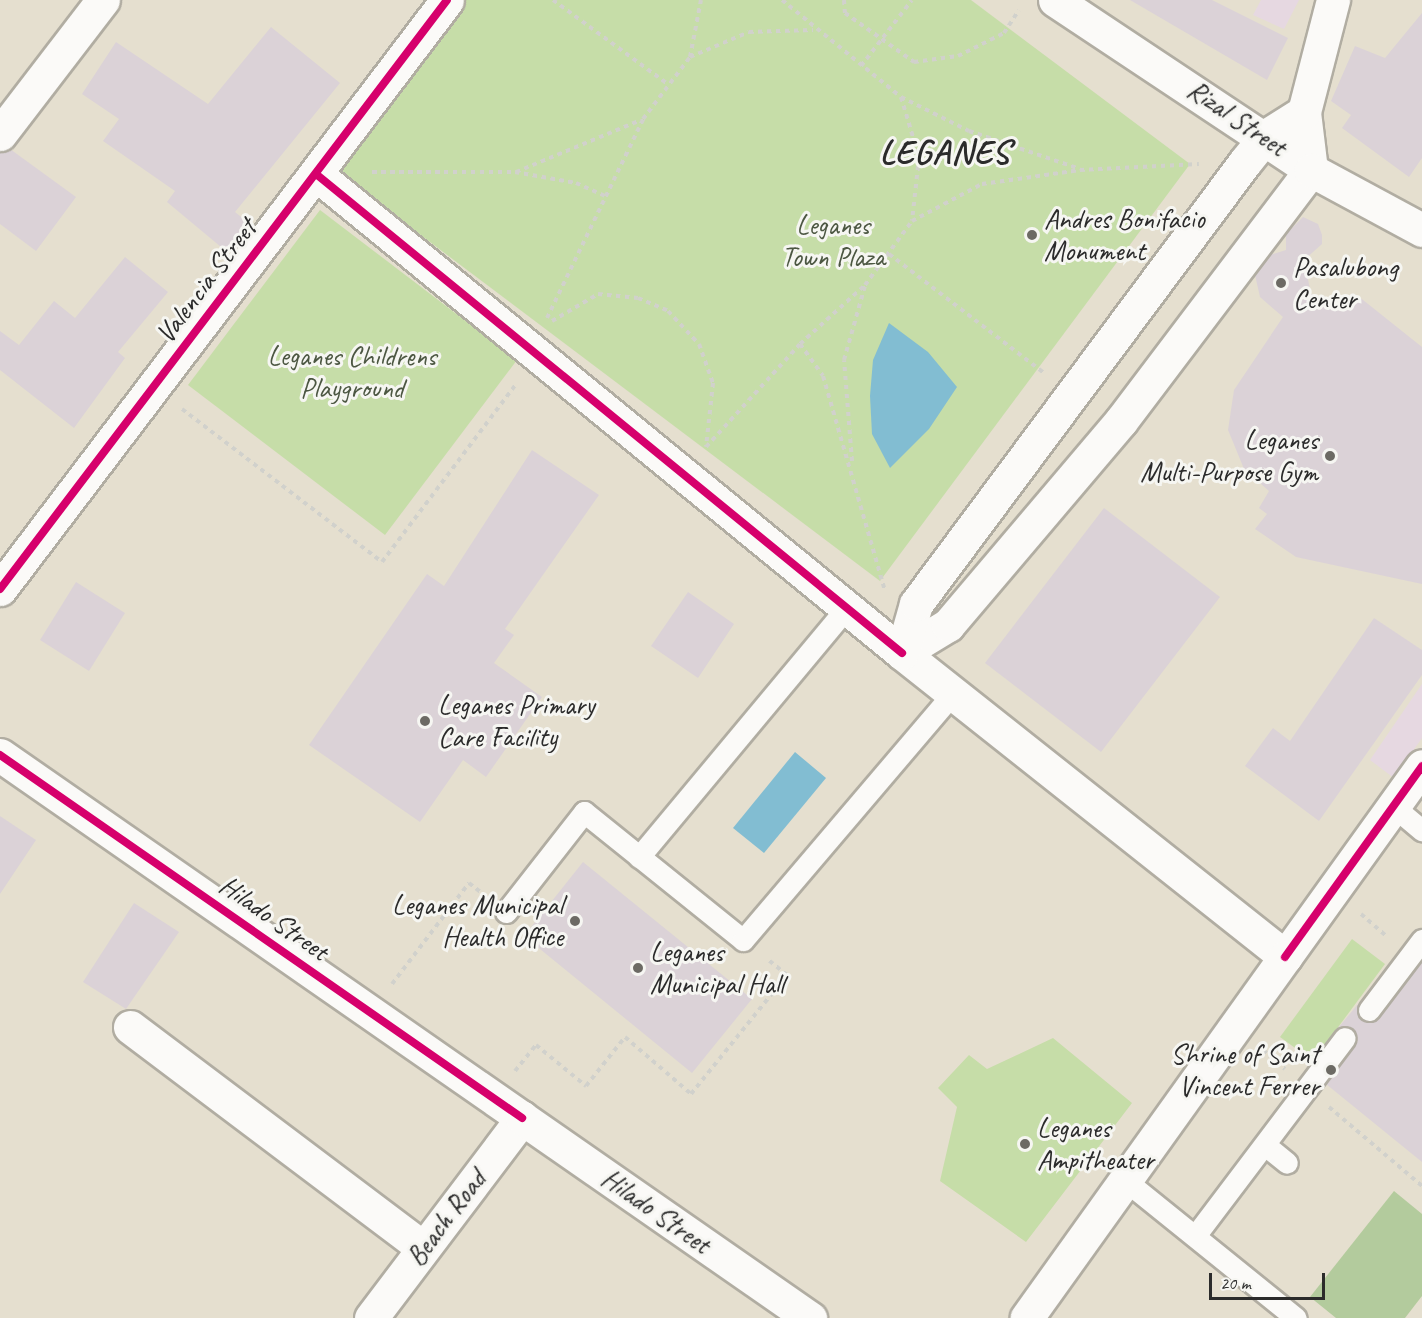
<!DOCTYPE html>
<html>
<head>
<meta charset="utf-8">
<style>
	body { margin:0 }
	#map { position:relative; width:1422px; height:1318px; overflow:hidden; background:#e5dfcf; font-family:Caveat,sans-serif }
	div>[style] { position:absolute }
	.built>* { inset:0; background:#e6d8e1 }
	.green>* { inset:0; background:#c6dda8 }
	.forest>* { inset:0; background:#b3cb9d }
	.water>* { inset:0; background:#82bdd2 }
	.building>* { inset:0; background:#dbd2d7 }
	.path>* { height:4px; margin-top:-2px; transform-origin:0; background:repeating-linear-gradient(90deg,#d1d1cc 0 4.5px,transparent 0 9px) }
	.roads { filter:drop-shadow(2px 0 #b1ada2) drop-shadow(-2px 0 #b1ada2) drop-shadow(0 2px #b1ada2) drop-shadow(0 -2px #b1ada2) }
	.lane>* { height:21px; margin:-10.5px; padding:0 10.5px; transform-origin:10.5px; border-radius:10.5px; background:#fbfaf8 }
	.street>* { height:33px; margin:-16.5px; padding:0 16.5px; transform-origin:16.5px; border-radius:16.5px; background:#fbfaf8 }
	.secondary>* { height:33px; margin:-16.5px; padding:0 16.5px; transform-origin:16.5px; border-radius:16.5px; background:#fbfaf8 }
	.primary>* { height:33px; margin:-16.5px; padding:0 16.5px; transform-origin:16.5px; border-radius:16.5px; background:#fbfaf8 }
	.cycleway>* { height:8px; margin:-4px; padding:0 4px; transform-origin:4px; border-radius:4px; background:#d6006c }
	.dots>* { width:16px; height:16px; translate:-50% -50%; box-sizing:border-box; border:3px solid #f6f6f2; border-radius:50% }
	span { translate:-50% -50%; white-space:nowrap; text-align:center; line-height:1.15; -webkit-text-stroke:6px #f6f6f2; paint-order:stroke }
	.street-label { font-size:28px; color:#2b2b2b }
	.poi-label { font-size:28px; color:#2b2b2b }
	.left { translate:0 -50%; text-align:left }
	.right { translate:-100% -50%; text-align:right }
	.park-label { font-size:28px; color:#4c5742 }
	.district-label { font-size:34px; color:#2b2b2b; font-weight:700; letter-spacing:1.5px }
	.scale { position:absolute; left:1209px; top:1273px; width:116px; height:27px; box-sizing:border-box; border:3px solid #2b2b2b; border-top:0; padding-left:8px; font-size:18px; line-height:21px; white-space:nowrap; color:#2b2b2b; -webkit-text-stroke:4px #f6f6f2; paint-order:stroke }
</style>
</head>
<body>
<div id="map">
	<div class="built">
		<i style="clip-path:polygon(1261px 0,1299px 0,1284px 29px,1253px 15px)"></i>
		<i style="clip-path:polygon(1422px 684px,1422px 738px,1394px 778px,1370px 760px)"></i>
	</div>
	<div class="green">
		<i style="clip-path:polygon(463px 0,971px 0,1190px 164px,880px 581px,337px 172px)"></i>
		<i style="clip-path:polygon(320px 210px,517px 360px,385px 535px,188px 385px)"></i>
		<i style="clip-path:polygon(1352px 939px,1385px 964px,1313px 1061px,1280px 1037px)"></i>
		<i style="clip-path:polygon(1053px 1038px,1132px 1103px,1026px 1242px,940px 1181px,957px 1107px,938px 1088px,969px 1055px,987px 1069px)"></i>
	</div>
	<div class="forest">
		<i style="clip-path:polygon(1394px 1191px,1422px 1214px,1422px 1296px,1405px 1318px,1336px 1318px,1310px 1297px)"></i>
	</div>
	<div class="water">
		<i style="clip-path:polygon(889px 323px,928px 352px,957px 387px,929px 429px,890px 468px,872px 434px,870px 396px,873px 360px)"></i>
		<i style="clip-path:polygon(795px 752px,826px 778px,764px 853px,733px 828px)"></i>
	</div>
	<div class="building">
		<i style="clip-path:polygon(1130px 0,1212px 0,1288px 38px,1267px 80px)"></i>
		<i style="clip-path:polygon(1422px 13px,1422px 158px,1409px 177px,1342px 128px,1351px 115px,1331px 101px,1355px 46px,1385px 58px)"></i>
		<i style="clip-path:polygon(271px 27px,340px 83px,235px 212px,250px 224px,227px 252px,167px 202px,175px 191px,103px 141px,119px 119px,82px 94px,116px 42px,208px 104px)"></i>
		<i style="clip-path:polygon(10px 149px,76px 197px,36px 251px,0 224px,0 152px)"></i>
		<i style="clip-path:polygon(1303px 217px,1318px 224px,1322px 235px,1322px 244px,1304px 260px,1311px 294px,1350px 307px,1358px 296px,1422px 347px,1422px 584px,1296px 557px,1255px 529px,1267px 514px,1259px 508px,1269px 491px,1244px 469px,1233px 442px,1228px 430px,1234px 390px,1283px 317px,1260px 297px,1255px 275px,1270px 255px,1286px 250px,1286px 234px)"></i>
		<i style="clip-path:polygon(125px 257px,168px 292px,118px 352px,125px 358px,74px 428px,0 370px,0 331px,19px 345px,54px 301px,75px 318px)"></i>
		<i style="clip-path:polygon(532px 450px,599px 495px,505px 629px,514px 635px,494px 663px,542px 697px,486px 777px,463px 760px,420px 822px,309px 745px,427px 574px,444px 586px)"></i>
		<i style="clip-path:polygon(1104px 508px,1220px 597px,1101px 752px,985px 663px)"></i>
		<i style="clip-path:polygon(76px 582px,125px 613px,89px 671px,40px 640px)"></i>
		<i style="clip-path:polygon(688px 592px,734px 624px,698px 678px,651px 646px)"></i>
		<i style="clip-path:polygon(1374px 618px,1422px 650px,1422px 675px,1319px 821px,1245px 766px,1273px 728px,1290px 741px)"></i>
		<i style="clip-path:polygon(0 816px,36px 840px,0 894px)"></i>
		<i style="clip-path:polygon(583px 862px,752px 999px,692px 1073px,524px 936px)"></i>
		<i style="clip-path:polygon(134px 903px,179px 932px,126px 1009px,83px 982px)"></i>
		<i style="clip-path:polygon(1422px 961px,1422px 1162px,1326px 1084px,1358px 1040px,1352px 1028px,1338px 1028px,1359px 1003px,1361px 1020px,1379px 1018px)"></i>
	</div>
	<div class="path">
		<i style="left:553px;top:0;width:144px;rotate:36.2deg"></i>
		<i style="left:782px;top:0;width:154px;rotate:39.2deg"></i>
		<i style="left:901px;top:97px;width:76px;rotate:26.6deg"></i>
		<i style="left:969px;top:131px;width:117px;rotate:18.9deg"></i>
		<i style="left:844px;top:0;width:13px;rotate:86deg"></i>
		<i style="left:845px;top:13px;width:85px;rotate:35.4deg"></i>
		<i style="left:914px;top:62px;width:44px;rotate:-7.8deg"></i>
		<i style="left:958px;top:56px;width:51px;rotate:-26.6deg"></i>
		<i style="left:1004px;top:33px;width:27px;rotate:-57deg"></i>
		<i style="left:690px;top:57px;width:64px;rotate:-23deg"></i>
		<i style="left:749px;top:32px;width:64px;rotate:-1.8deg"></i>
		<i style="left:861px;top:66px;width:83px;rotate:-52.3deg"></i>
		<i style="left:901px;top:97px;width:63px;rotate:73.3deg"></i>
		<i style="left:919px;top:157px;width:64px;rotate:96.2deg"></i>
		<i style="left:372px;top:172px;width:143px"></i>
		<i style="left:515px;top:172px;width:62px;rotate:10.2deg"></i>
		<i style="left:576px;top:183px;width:35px;rotate:24deg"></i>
		<i style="left:516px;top:172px;width:135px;rotate:-22.6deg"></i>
		<i style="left:889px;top:254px;width:194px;rotate:37.5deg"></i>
		<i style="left:547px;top:318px;width:221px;rotate:-64.2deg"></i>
		<i style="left:643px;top:119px;width:78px;rotate:-52.8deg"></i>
		<i style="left:690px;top:57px;width:58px;rotate:-79.1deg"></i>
		<i style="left:552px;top:321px;width:53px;rotate:-30.4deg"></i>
		<i style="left:598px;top:294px;width:40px;rotate:5.7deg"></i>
		<i style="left:638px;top:298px;width:33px;rotate:23deg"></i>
		<i style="left:668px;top:311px;width:45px;rotate:46.8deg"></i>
		<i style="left:699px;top:344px;width:41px;rotate:70.3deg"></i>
		<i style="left:713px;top:383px;width:64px;rotate:96.2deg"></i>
		<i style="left:800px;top:344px;width:39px;rotate:54deg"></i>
		<i style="left:823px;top:376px;width:221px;rotate:73.9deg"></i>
		<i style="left:182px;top:409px;width:252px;rotate:37.4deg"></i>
		<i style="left:382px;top:562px;width:224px;rotate:-53deg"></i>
		<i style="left:706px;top:447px;width:139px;rotate:-47.6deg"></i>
		<i style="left:800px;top:344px;width:88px;rotate:-42.2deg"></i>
		<i style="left:865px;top:285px;width:79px;rotate:-53.7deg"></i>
		<i style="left:912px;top:221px;width:79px;rotate:-27.9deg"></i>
		<i style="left:982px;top:184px;width:99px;rotate:-8.1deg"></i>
		<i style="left:1080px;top:170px;width:119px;rotate:-2.9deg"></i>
		<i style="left:852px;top:461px;width:101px;rotate:-94.5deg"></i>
		<i style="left:844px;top:360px;width:77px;rotate:-74.2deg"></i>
		<i style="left:1361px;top:914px;width:35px;rotate:41deg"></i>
		<i style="left:392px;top:984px;width:127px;rotate:-52.7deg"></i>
		<i style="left:469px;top:883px;width:16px;rotate:38deg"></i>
		<i style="left:1263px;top:1050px;width:29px;rotate:41deg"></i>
		<i style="left:515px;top:1071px;width:33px;rotate:-51deg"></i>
		<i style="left:536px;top:1045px;width:65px;rotate:39.4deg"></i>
		<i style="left:586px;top:1086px;width:63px;rotate:-51.5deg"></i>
		<i style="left:625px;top:1037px;width:87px;rotate:40.8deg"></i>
		<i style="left:691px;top:1094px;width:153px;rotate:-51.1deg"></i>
		<i style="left:787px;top:975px;width:26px;rotate:-141deg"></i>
		<i style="left:1329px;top:1107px;width:122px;rotate:40.3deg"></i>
	</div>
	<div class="roads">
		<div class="lane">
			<i style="left:1393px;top:806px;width:38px;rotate:40deg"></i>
			<i style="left:639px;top:857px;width:322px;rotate:-50.2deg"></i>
			<i style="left:506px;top:912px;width:127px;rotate:-52deg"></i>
			<i style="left:584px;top:812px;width:204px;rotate:38.8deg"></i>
			<i style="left:743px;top:940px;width:323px;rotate:-49.6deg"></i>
			<i style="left:1369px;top:1010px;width:88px;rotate:-52.9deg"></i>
			<i style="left:1265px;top:1145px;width:28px;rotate:39deg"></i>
			<i style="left:1126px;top:1181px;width:218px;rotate:38.9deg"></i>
			<i style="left:1195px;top:1236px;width:248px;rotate:-52.9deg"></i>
		</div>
		<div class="street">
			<i style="left:0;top:134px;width:169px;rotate:-52.5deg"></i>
			<i style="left:316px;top:174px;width:757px;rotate:39.26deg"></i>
			<i style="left:0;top:589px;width:739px;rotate:-52.8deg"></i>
			<i style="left:0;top:755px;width:636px;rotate:34.81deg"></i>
			<i style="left:1285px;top:957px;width:235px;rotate:-54.3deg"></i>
			<i style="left:130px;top:1027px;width:366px;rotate:37deg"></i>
		</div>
		<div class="secondary">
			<i style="left:902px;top:653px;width:489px;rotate:38.4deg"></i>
			<i style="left:1285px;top:957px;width:444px;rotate:125.6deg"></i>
			<i style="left:902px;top:653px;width:54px;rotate:-31.3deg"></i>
			<i style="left:948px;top:625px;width:267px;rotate:-49.7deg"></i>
			<i style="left:1121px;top:421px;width:315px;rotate:-52.9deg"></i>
			<i style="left:1311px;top:170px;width:58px;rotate:-96.9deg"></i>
			<i style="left:1304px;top:112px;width:116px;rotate:-75.5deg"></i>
			<i style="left:902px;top:653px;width:51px;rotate:-74.1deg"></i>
			<i style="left:916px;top:604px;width:551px;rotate:-53.34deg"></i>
			<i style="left:1245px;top:162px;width:33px;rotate:-51deg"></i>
			<i style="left:1266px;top:136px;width:45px;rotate:-32.3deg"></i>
			<i style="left:371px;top:1318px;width:251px;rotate:-52.9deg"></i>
			<i style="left:522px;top:1118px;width:351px;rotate:34.8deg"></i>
		</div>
		<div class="primary">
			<i style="left:1055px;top:0;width:307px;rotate:33.6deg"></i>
			<i style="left:1311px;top:170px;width:126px;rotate:28.4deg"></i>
		</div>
	</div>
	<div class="cycleway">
		<i style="left:316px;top:174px;width:757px;rotate:39.26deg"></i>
		<i style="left:0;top:589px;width:739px;rotate:-52.8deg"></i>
		<i style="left:0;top:755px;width:636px;rotate:34.81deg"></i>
		<i style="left:1285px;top:957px;width:235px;rotate:-54.3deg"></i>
	</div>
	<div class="dots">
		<i style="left:1032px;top:235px;background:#6c6a64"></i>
		<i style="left:1281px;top:283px;background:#6c6a64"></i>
		<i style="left:1330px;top:456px;background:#6c6a64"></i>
		<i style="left:425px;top:721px;background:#6c6a64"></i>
		<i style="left:575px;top:921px;background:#6c6a64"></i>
		<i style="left:638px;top:968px;background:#6c6a64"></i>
		<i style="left:1331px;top:1070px;background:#6c6a64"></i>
		<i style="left:1025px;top:1144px;background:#6c6a64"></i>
	</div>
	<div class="street-label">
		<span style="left:1237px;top:118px;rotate:34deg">Rizal Street</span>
		<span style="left:206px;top:281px;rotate:-53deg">Valencia Street</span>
		<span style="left:274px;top:918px;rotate:35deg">Hilado Street</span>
		<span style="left:656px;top:1211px;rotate:35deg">Hilado Street</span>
		<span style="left:446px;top:1218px;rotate:-53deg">Beach Road</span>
	</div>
	<div class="poi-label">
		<span class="left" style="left:1044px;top:235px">Andres Bonifacio<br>Monument</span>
		<span class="left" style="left:1293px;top:283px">Pasalubong<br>Center</span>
		<span class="right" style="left:1318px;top:456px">Leganes<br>Multi-Purpose Gym</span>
		<span class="left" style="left:438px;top:721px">Leganes Primary<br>Care Facility</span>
		<span class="right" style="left:563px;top:921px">Leganes Municipal<br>Health Office</span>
		<span class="left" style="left:650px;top:968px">Leganes<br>Municipal Hall</span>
		<span class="right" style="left:1319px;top:1070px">Shrine of Saint<br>Vincent Ferrer</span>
		<span class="left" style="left:1037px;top:1144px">Leganes<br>Ampitheater</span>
	</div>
	<div class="park-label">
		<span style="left:833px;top:241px">Leganes<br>Town Plaza</span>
		<span style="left:352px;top:372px">Leganes Childrens<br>Playground</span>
	</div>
	<div class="district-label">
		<span style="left:945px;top:152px">LEGANES</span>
	</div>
	<div class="scale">20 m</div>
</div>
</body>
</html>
